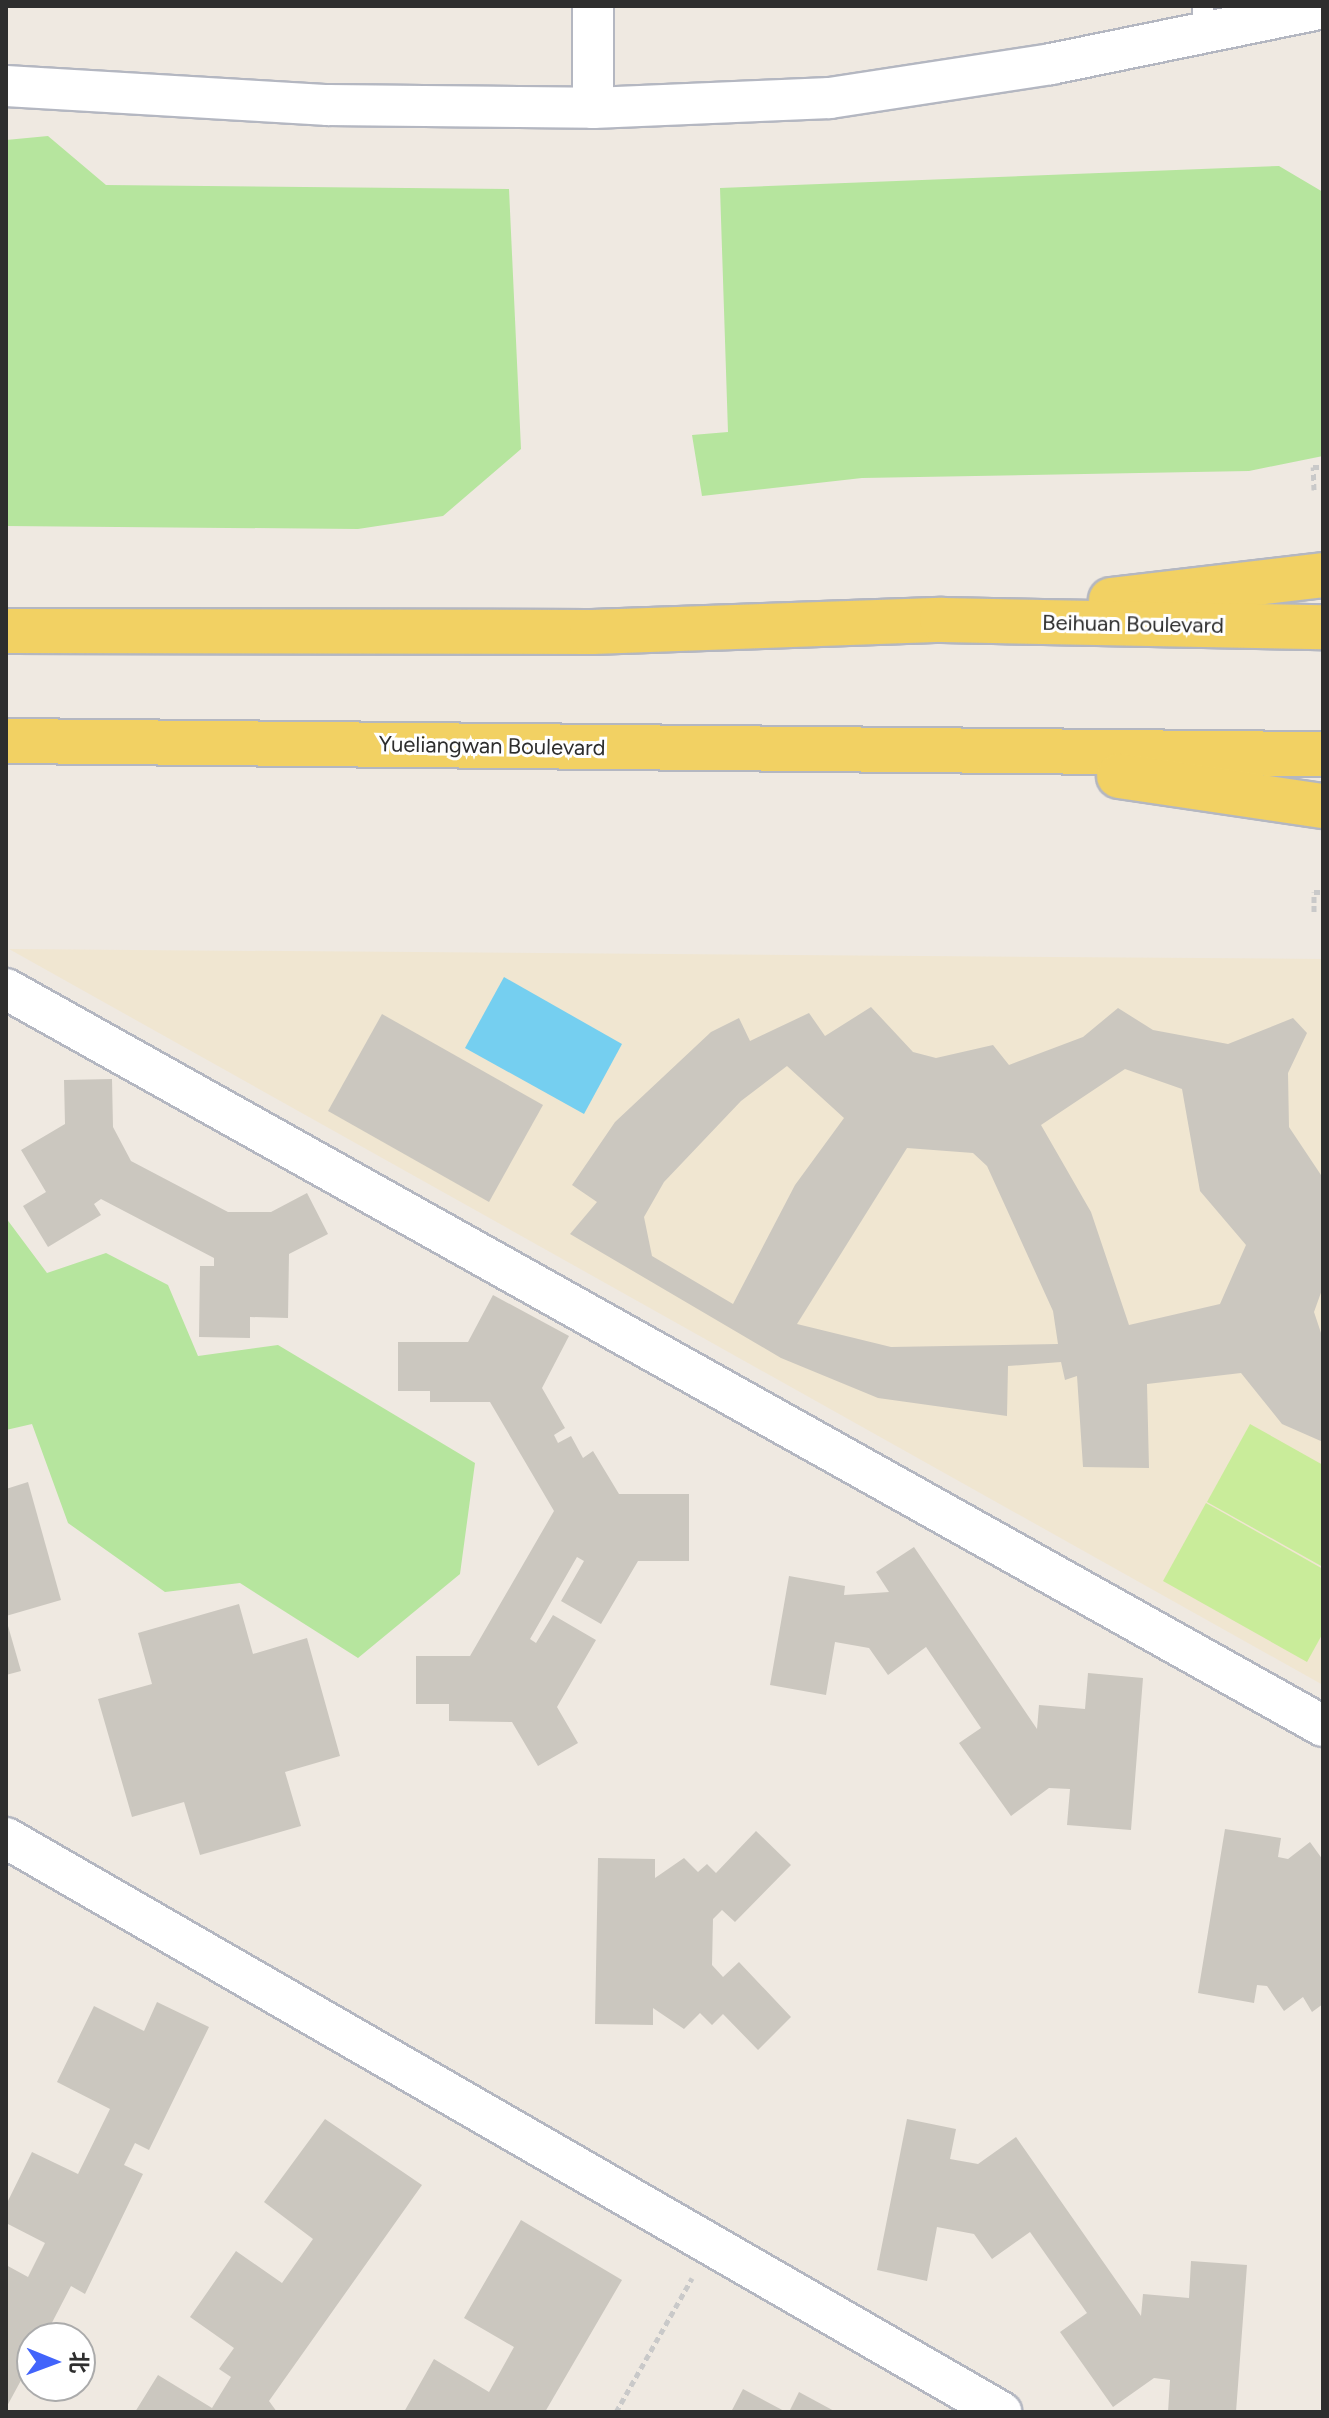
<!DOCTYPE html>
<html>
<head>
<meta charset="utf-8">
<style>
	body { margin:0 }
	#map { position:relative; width:1329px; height:2418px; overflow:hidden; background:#efe9e1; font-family:Figtree,"Noto Sans SC",sans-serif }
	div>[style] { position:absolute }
	.education>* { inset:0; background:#f0e6d1 }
	.green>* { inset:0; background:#b6e59e }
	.pitch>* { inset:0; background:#c9ec9a }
	.water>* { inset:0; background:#75cff0 }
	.building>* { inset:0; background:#cbc7bf }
	.path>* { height:5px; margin-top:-2.5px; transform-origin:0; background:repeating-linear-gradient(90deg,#c9c9c9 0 6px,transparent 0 10px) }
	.roads { filter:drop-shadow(2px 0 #b4b7c1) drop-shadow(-2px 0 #b4b7c1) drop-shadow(0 2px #b4b7c1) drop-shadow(0 -2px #b4b7c1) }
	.service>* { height:20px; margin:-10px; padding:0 10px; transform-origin:10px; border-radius:10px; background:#fff }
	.minor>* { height:40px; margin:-20px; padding:0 20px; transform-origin:20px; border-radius:20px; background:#fff }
	.primary>* { height:44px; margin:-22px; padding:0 22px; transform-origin:22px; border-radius:22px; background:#f2d163 }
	span { translate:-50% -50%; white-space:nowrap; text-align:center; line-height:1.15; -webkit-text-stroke:6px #fff; paint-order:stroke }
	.street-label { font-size:22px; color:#2e2e2e }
	.frame { position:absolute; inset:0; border:8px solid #2e2e2e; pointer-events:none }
	.north { position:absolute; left:16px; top:2322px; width:80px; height:80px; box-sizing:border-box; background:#fff; border:2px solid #ababab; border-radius:50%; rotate:91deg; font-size:22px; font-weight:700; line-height:32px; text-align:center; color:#2e2e2e }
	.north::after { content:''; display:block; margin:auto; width:28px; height:36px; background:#4264fb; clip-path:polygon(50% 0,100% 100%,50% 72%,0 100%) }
</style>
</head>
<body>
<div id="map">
	<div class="education">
		<i style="clip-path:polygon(9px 949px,1323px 959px,1323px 1685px)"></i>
	</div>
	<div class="green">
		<i style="clip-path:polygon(48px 136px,106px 185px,509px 189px,521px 449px,443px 516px,358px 529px,6px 526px,6px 140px)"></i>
		<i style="clip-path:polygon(1279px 166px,1323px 192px,1323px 456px,1249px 471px,862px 478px,702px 496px,692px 435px,728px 432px,720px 188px)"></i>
		<i style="clip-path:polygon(6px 1218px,47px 1273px,106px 1253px,168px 1285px,198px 1356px,278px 1345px,475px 1463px,460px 1574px,358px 1658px,240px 1583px,165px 1592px,68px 1523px,32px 1424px,6px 1430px)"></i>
	</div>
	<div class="pitch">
		<i style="clip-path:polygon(1250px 1424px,1323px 1465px,1323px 1567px,1207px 1502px)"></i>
		<i style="clip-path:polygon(1206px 1503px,1323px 1569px,1323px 1633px,1307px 1662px,1163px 1581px)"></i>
	</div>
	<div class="water">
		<i style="clip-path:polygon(504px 977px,622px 1044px,584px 1114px,465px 1048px)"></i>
	</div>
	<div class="building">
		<i style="clip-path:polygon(evenodd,871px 1007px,913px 1052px,936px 1058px,993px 1045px,1009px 1065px,1083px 1037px,1118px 1008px,1153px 1030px,1228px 1044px,1293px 1018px,1307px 1033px,1288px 1073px,1289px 1127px,1323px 1178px,1323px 1287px,1314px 1312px,1323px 1339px,1323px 1442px,1282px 1424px,1241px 1373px,1147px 1384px,1149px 1468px,1083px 1467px,1077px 1376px,1065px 1380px,1061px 1362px,1008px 1366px,1007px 1416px,878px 1398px,781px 1358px,570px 1234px,597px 1202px,572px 1185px,615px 1122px,711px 1032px,739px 1018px,750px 1041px,809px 1013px,825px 1036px,871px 1007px,787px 1066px,844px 1118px,795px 1185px,733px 1304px,652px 1256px,644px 1217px,664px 1182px,741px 1101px,787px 1066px,871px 1007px,1125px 1069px,1182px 1089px,1200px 1191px,1246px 1245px,1220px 1304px,1129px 1325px,1091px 1212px,1041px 1125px,1125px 1069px,871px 1007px,907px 1148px,973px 1153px,987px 1166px,1053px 1311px,1058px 1344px,891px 1347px,797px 1324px,907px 1148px)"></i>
		<i style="clip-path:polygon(382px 1014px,543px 1105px,489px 1202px,328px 1111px)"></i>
		<i style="clip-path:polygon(112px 1079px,113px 1127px,131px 1161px,228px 1212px,271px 1212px,307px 1193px,328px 1234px,289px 1254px,288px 1318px,250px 1317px,250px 1338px,199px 1337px,200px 1266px,214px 1266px,214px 1258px,101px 1199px,94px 1204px,101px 1215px,48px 1247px,23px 1206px,46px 1192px,21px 1150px,65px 1124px,64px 1080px)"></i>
		<i style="clip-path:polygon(493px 1295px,569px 1336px,542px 1388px,565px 1428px,554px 1435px,558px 1443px,571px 1436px,583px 1458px,593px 1451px,619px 1494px,689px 1494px,689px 1561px,638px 1561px,601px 1624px,561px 1601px,584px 1561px,577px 1557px,530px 1639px,536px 1643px,553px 1615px,596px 1640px,557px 1707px,578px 1743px,538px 1766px,512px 1722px,449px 1721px,449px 1704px,416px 1704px,416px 1656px,470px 1656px,554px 1511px,490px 1402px,430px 1402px,430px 1391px,398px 1391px,398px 1342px,468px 1342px)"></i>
		<i style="clip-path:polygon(28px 1482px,61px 1600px,6px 1616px,6px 1489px)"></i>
		<i style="clip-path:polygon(914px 1547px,1037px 1729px,1039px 1705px,1085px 1709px,1088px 1673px,1143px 1678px,1131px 1830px,1067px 1825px,1070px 1789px,1049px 1788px,1011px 1816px,959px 1743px,981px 1728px,926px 1647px,888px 1675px,869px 1648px,835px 1642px,826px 1695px,770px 1685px,789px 1576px,845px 1586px,844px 1595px,889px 1592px,876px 1572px)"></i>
		<i style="clip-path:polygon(239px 1604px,253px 1654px,307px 1638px,340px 1756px,285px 1772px,301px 1826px,200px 1855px,184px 1802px,132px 1817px,98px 1699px,152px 1684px,138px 1633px)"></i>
		<i style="clip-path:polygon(6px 1619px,21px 1671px,6px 1675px)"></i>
		<i style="clip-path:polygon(1225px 1829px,1281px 1838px,1278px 1857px,1288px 1859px,1310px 1842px,1323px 1860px,1323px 2004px,1312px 2012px,1303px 1997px,1284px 2011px,1267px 1986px,1257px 1985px,1254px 2003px,1198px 1993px)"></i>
		<i style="clip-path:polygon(756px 1831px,791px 1865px,735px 1922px,722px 1910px,713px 1919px,712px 1965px,723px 1977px,739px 1962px,791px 2017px,758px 2050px,723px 2014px,712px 2025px,700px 2013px,684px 2029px,653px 2008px,653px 2025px,595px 2024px,598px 1858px,655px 1859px,655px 1878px,684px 1858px,698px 1872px,707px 1864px,716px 1873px)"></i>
		<i style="clip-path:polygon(157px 2002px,209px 2027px,149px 2150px,135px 2143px,124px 2165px,143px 2174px,85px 2294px,71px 2286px,44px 2338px,32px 2338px,32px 2360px,6px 2408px,6px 2265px,28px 2277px,45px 2243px,6px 2223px,6px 2205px,32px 2152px,78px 2174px,110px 2109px,57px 2082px,94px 2006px,144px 2031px)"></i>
		<i style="clip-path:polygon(325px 2119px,422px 2185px,269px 2401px,277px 2412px,135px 2412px,158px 2375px,212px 2408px,231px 2377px,219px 2369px,234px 2348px,190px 2317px,236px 2251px,282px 2283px,313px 2239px,264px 2202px)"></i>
		<i style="clip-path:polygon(907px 2119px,956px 2129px,950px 2159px,978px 2164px,1016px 2137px,1141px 2316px,1143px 2294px,1189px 2298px,1191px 2261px,1247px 2265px,1236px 2412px,1168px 2412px,1170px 2380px,1154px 2378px,1113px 2407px,1060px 2332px,1087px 2313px,1030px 2232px,992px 2259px,974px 2234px,937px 2227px,927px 2281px,877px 2270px)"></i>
		<i style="clip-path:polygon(521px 2220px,622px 2280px,545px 2412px,404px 2412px,434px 2359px,489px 2392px,514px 2347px,464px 2318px)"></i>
		<i style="clip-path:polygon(743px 2389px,786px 2412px,731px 2412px)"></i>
		<i style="clip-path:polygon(799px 2392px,836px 2412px,789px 2412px)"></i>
	</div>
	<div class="path">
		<i style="left:1314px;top:490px;width:23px;rotate:-92deg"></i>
		<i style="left:1313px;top:467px;width:10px"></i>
		<i style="left:1314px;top:912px;width:20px;rotate:-90deg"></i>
		<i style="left:1314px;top:892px;width:9px"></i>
		<i style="left:616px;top:2412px;width:154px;rotate:-60.4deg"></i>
	</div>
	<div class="roads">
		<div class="service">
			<i style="left:1203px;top:31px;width:25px;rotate:-90deg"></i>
		</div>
		<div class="minor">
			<i style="left:6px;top:86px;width:323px;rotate:3.4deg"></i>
			<i style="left:328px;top:105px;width:265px;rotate:0.6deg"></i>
			<i style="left:593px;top:108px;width:237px;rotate:-2.4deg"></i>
			<i style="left:830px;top:98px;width:224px;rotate:-8.7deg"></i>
			<i style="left:1051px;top:64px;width:278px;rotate:-11.6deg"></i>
			<i style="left:593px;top:108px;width:102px;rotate:-90deg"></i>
			<i style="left:6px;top:989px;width:1509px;rotate:29.23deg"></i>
			<i style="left:6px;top:1838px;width:1149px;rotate:29.98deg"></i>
		</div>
		<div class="primary">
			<i style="left:1111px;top:600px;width:213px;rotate:-6.7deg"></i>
			<i style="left:6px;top:631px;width:586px;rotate:0.1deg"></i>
			<i style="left:592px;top:632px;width:350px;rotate:-2deg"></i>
			<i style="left:942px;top:620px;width:381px;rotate:1.1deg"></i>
			<i style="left:6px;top:741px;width:1317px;rotate:0.57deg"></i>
			<i style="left:1119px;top:776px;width:206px;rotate:8.4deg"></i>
		</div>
	</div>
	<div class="street-label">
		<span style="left:1133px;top:624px;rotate:1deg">Beihuan Boulevard</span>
		<span style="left:492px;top:746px;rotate:1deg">Yueliangwan Boulevard</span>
	</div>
	<div class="frame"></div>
	<div class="north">北</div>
</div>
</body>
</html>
